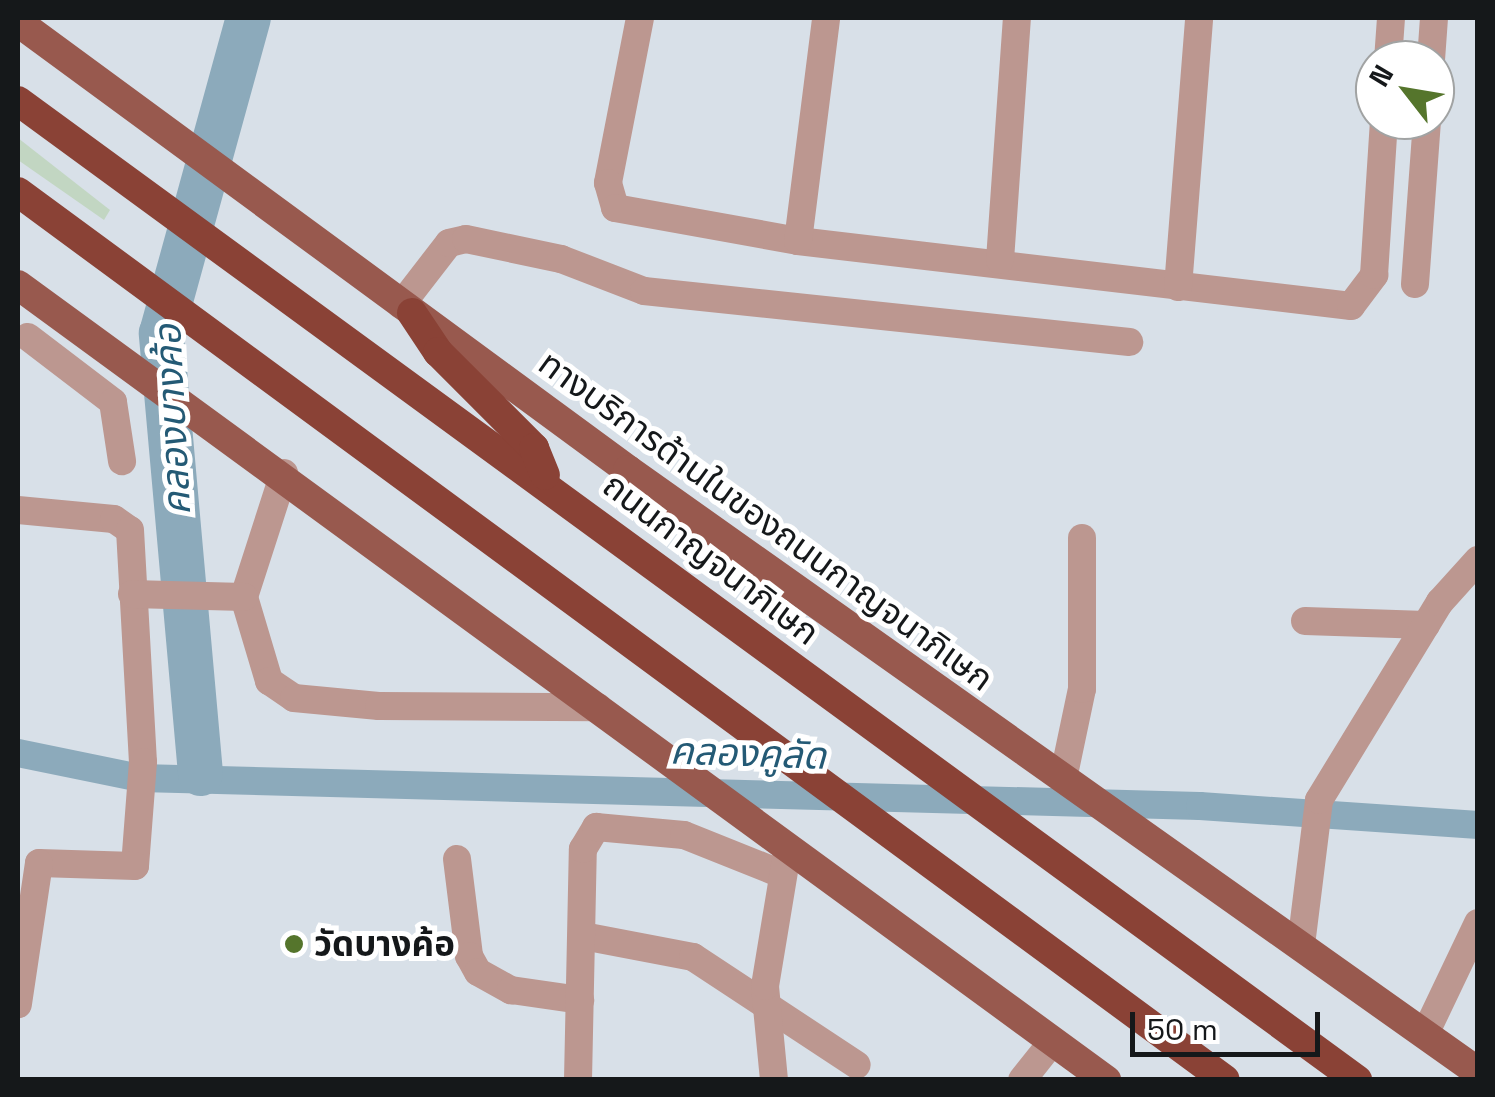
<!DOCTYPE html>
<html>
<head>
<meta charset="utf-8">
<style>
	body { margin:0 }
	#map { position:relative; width:1495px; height:1097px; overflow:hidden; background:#d8e0e8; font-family:"Space Grotesk","Noto Sans Thai",sans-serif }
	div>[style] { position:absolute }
	.green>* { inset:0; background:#c2d6c2 }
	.canal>* { height:28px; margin:-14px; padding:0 14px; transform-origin:14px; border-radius:14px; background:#8caabb }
	.river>* { height:45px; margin:-22.5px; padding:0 22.5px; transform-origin:22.5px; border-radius:22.5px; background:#8caabb }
	.minor>* { height:28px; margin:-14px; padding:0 14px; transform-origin:14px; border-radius:14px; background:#bc9790 }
	.major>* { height:30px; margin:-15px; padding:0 15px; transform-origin:15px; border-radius:15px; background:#98594e }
	.highway>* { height:30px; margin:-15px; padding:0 15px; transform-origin:15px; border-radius:15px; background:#8a4236 }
	.dots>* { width:28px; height:28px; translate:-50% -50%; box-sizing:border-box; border:5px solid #fff; border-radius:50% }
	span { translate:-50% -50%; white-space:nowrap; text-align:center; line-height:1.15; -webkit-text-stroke:10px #fff; paint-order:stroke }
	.street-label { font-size:35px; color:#15181a }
	.poi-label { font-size:35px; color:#15181a; font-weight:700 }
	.left { translate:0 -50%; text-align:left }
	.water-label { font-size:38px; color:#245a75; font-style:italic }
	.frame { position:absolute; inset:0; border:20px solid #15181a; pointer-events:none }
	.north { position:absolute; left:1355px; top:40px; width:100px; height:100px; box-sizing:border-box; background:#fff; border:2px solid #a1a3a3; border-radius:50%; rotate:301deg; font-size:28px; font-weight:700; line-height:40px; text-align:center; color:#15181a }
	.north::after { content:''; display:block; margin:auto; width:35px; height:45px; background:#55752c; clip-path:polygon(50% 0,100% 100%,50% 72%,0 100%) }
	.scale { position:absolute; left:1130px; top:1012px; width:190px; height:45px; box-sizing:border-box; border:5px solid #15181a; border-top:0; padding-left:12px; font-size:30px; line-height:35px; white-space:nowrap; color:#15181a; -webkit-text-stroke:8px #fff; paint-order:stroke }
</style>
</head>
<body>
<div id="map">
	<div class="green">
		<i style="clip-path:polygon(18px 138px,110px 210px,104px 220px,18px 160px)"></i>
	</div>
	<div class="canal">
		<i style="left:18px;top:753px;width:125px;rotate:11.6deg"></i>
		<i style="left:140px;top:778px;width:1060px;rotate:1.51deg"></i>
		<i style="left:1200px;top:806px;width:279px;rotate:3.9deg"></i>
	</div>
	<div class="river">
		<i style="left:200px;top:773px;width:442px;rotate:-95.1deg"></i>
		<i style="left:161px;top:333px;width:327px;rotate:-74.6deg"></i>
	</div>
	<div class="minor">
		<i style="left:640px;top:18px;width:168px;rotate:101deg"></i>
		<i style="left:608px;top:183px;width:26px;rotate:74deg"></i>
		<i style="left:615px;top:208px;width:186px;rotate:10.2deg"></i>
		<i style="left:798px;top:241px;width:557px;rotate:6.7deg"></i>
		<i style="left:1351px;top:306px;width:39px;rotate:-53deg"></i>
		<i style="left:1374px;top:275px;width:155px;rotate:-86.3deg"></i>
		<i style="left:1388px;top:60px;width:42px;rotate:-85.9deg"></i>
		<i style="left:1431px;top:60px;width:42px;rotate:-85.9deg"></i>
		<i style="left:798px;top:241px;width:225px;rotate:-82.8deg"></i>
		<i style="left:1000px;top:260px;width:243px;rotate:-86deg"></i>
		<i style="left:1415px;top:284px;width:164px;rotate:-85.8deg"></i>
		<i style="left:1178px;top:287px;width:270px;rotate:-85.5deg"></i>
		<i style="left:401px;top:305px;width:78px;rotate:-52.3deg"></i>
		<i style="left:449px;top:243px;width:17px;rotate:-13deg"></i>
		<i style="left:466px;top:239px;width:97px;rotate:11.9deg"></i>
		<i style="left:561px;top:259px;width:89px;rotate:21.1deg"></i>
		<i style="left:644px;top:291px;width:488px;rotate:6deg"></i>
		<i style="left:28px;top:337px;width:107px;rotate:37.4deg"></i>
		<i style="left:113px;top:402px;width:60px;rotate:81.3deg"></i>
		<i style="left:284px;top:473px;width:130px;rotate:107.9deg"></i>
		<i style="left:244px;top:597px;width:88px;rotate:73.4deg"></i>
		<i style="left:269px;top:681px;width:30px;rotate:34deg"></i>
		<i style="left:294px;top:698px;width:85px;rotate:5.4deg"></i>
		<i style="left:379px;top:706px;width:219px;rotate:0.3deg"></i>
		<i style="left:18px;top:510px;width:96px;rotate:5.4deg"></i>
		<i style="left:114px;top:519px;width:19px;rotate:35deg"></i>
		<i style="left:130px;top:530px;width:232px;rotate:86.8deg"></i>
		<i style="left:143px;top:762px;width:104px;rotate:94.4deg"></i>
		<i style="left:135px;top:866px;width:96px;rotate:-178.2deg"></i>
		<i style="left:39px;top:863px;width:143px;rotate:98.5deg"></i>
		<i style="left:132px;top:594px;width:112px;rotate:1.5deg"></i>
		<i style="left:1305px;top:621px;width:121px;rotate:1.9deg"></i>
		<i style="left:1063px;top:779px;width:92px;rotate:-78.1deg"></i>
		<i style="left:1082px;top:689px;width:151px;rotate:-90deg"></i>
		<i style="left:457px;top:859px;width:98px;rotate:82.9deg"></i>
		<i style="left:469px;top:956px;width:18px;rotate:61deg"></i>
		<i style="left:478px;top:972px;width:38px;rotate:29deg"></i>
		<i style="left:511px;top:990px;width:70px;rotate:8.2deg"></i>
		<i style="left:583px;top:936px;width:112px;rotate:10.8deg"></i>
		<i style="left:693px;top:957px;width:196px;rotate:33.4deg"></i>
		<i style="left:1301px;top:945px;width:146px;rotate:-82.9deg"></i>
		<i style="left:1319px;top:800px;width:232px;rotate:-58.6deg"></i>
		<i style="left:1440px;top:602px;width:57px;rotate:-47.9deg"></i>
		<i style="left:1425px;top:1034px;width:123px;rotate:-64.5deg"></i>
		<i style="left:578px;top:1080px;width:231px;rotate:-88.8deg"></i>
		<i style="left:583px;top:849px;width:26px;rotate:-59deg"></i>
		<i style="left:596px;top:827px;width:88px;rotate:5.2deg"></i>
		<i style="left:684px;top:835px;width:102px;rotate:21.8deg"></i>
		<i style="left:774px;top:1080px;width:94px;rotate:-95.5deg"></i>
		<i style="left:765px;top:986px;width:129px;rotate:-80.6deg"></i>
		<i style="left:1022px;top:1080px;width:50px;rotate:-51.5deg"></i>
	</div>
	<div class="major">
		<i style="left:18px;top:22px;width:757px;rotate:36.29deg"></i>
		<i style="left:628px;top:470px;width:1042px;rotate:35.31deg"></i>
		<i style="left:18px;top:285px;width:1348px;rotate:36.16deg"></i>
	</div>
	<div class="highway">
		<i style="left:18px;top:101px;width:1659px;rotate:36.17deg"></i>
		<i style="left:18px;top:192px;width:1498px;rotate:36.34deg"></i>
		<i style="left:412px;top:313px;width:47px;rotate:56.3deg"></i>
		<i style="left:438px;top:352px;width:136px;rotate:45deg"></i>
		<i style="left:534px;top:448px;width:29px;rotate:68deg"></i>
	</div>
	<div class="dots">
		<i style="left:294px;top:944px;background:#55752c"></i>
	</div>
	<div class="street-label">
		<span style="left:766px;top:521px;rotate:36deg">ทางบริการด้านในของถนนกาญจนาภิเษก</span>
		<span style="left:711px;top:559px;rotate:37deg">ถนนกาญจนาภิเษก</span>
	</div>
	<div class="poi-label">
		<span class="left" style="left:314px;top:944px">วัดบางค้อ</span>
	</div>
	<div class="water-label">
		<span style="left:173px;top:420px;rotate:-93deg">คลองบางค้อ</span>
		<span style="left:748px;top:754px;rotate:2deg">คลองคูลัด</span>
	</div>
	<div class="frame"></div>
	<div class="north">N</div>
	<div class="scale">50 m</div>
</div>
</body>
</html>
